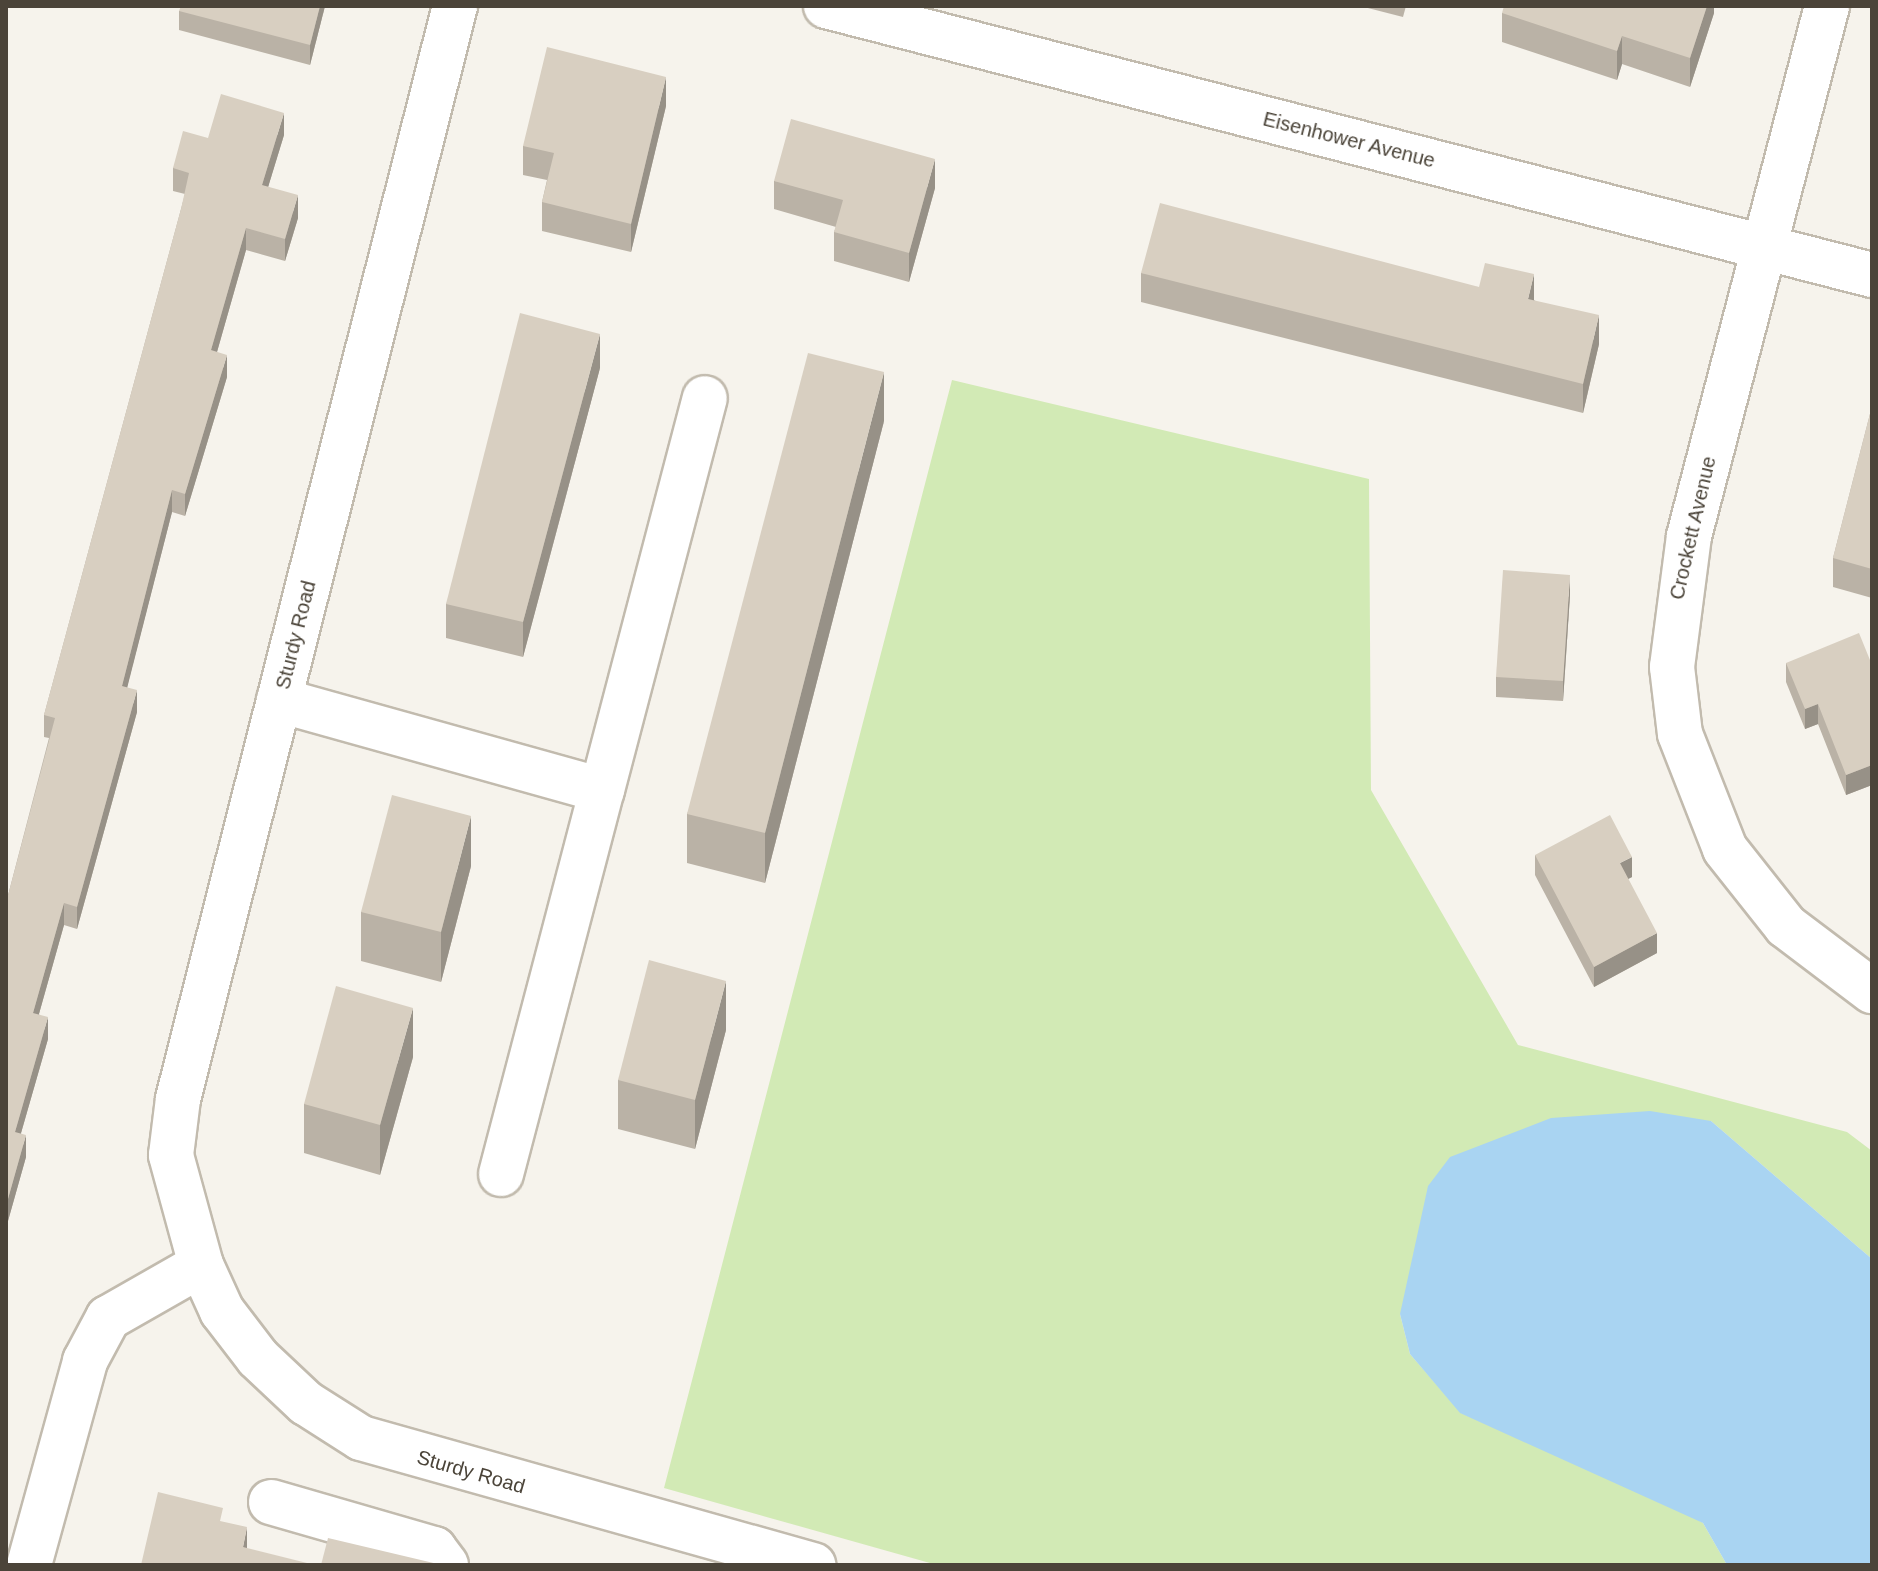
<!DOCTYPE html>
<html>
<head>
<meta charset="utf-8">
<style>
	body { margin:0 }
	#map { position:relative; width:1878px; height:1571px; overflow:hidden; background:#f6f3ec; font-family:Arial,sans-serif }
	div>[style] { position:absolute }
	.green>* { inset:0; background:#d2eab5 }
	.water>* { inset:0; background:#a9d4f2 }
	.roads { filter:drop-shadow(2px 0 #c2bbae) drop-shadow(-2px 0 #c2bbae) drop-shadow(0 2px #c2bbae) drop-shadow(0 -2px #c2bbae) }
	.minor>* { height:44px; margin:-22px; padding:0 22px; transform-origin:22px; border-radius:22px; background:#fff }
	.wall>* { inset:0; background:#bab2a6 }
	.shaded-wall>* { inset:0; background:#979187 }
	.building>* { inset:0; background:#d8cfc1 }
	span { translate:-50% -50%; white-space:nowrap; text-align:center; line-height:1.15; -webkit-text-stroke:6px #fff; paint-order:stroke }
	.street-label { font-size:20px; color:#4b4439 }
	.frame { position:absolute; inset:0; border:8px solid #4b4439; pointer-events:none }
</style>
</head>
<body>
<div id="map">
	<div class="green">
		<i style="clip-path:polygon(952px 380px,1369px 479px,1371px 790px,1518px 1045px,1847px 1132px,1872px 1151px,1872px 1259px,1711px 1121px,1400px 1314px,1410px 1354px,1461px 1413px,1672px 1503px,1703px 1523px,1727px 1565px,937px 1565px,664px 1488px)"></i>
	</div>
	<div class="water">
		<i style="clip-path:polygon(1650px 1111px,1711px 1121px,1872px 1259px,1872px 1565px,1727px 1565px,1703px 1523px,1460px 1413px,1410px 1354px,1400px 1314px,1428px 1186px,1450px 1157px,1551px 1118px)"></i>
	</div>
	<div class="roads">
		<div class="minor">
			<i style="left:826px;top:6px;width:1080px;rotate:14.42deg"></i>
			<i style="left:1827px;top:6px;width:548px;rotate:104.59deg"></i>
			<i style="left:1689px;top:536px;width:132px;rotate:97.4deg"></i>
			<i style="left:1672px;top:667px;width:67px;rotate:83.2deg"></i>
			<i style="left:1680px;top:734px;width:123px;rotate:68.6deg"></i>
			<i style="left:1725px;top:849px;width:98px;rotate:51.6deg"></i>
			<i style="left:1786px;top:926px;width:108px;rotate:37.1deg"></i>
			<i style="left:279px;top:700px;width:335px;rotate:15.6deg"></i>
			<i style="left:602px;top:790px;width:405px;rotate:-75.3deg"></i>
			<i style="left:501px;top:1174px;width:397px;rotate:-75.3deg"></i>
			<i style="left:201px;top:1265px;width:51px;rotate:65.5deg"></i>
			<i style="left:222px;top:1311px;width:59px;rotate:52.5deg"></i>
			<i style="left:258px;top:1358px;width:66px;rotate:43.2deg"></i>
			<i style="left:306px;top:1403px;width:65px;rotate:32.5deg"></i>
			<i style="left:361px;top:1438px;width:470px;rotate:15.7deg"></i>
			<i style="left:271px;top:1502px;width:170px;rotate:16.1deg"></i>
			<i style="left:434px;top:1549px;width:20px;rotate:53deg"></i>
			<i style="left:29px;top:1565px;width:212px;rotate:-74.6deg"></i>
			<i style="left:85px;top:1361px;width:49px;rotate:-61.9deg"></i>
			<i style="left:108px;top:1318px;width:107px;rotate:-29.7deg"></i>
			<i style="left:201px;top:1265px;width:114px;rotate:-105.3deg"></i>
			<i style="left:171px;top:1155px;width:56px;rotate:-82.9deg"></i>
			<i style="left:178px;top:1099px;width:1128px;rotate:-75.78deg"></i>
		</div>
	</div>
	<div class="wall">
		<i style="clip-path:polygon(325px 6px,310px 65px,179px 30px,179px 11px)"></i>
		<i style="clip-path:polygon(1360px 6px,1406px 6px,1403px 17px)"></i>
		<i style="clip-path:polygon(1714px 6px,1714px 13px,1690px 87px,1622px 64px,1617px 80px,1502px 42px,1502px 13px)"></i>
		<i style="clip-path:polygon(666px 106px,631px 252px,542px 231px,542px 202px,547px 180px,523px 175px,523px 146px)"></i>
		<i style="clip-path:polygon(284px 135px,268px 187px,298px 218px,285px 261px,246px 250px,217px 352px,227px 377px,185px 516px,172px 512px,127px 687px,137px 712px,77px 929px,64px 925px,39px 1014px,48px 1039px,21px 1133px,26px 1157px,6px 1228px,6px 903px,49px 738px,44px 737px,44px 715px,181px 209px,185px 194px,173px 191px,173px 168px,208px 138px)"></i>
		<i style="clip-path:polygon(774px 181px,935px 188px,909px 282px,834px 261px,834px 232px,836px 227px,774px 209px)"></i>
		<i style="clip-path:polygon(1141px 273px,1479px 287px,1534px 300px,1599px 344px,1583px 413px,1141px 302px)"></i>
		<i style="clip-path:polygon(600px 368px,523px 657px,446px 638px,446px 604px)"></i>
		<i style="clip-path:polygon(1872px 406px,1872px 598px,1833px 587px,1833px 558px)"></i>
		<i style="clip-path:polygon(884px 421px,765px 883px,687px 863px,687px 814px)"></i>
		<i style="clip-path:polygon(1570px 595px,1563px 701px,1496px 697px,1496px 677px)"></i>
		<i style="clip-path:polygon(1786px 663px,1872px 665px,1872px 785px,1846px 795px,1818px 724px,1805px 729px,1786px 682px)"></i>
		<i style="clip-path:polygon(1535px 855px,1632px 877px,1628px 879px,1657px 953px,1594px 987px,1535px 875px)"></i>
		<i style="clip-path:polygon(471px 866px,441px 982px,361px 961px,361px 912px)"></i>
		<i style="clip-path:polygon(726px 1030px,695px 1149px,618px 1129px,618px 1080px)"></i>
		<i style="clip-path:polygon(413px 1057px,380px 1175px,304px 1153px,304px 1104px)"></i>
	</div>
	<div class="shaded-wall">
		<i style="clip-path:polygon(320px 6px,325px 6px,310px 65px,310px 45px)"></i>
		<i style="clip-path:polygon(1707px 6px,1714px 6px,1714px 13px,1690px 87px,1690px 58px)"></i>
		<i style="clip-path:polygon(1622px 36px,1622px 64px,1617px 80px,1617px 51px)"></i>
		<i style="clip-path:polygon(666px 77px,666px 106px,631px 252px,631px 224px)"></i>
		<i style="clip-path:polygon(284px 113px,284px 135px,262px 207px,262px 185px)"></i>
		<i style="clip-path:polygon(935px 159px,935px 188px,909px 282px,909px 253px)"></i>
		<i style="clip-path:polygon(298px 195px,298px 218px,285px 261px,285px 239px)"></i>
		<i style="clip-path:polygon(246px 228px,246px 250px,211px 373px,211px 350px)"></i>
		<i style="clip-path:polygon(1534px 274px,1534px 303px,1528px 299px)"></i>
		<i style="clip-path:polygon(1599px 315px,1599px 344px,1583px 413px,1583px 384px)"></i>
		<i style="clip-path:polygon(600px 334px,600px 368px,523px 657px,523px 622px)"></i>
		<i style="clip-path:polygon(227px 355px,227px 377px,185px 516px,185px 494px)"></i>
		<i style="clip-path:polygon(884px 372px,884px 421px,765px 883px,765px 833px)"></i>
		<i style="clip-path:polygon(172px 490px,172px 512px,122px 708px,122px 686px)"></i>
		<i style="clip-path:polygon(1570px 575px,1570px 595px,1563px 701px,1563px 681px)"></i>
		<i style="clip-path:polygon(137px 690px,137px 712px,77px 929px,77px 907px)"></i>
		<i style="clip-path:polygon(1818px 704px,1818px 724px,1805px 729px,1805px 709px)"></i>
		<i style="clip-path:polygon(1872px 765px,1872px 785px,1846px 795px,1846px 775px)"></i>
		<i style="clip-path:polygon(471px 816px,471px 866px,441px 982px,441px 932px)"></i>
		<i style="clip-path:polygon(1632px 857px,1632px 877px,1620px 883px,1620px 863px)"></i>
		<i style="clip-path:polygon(64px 903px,64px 925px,33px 1035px,33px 1013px)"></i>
		<i style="clip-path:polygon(1657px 933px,1657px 953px,1594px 987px,1594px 967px)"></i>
		<i style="clip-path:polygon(726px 981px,726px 1030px,695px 1149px,695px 1100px)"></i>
		<i style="clip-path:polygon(413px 1008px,413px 1057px,380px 1175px,380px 1125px)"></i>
		<i style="clip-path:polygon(48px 1017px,48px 1039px,15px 1154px,15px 1132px)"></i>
		<i style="clip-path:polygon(26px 1135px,26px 1157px,6px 1228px,6px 1206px)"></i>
		<i style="clip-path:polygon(247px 1527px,247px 1565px,243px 1547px)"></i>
	</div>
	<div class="building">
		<i style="clip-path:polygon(181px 6px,320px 6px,310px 45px,179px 11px)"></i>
		<i style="clip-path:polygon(1504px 6px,1707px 6px,1690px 58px,1622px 36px,1617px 51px,1502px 13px)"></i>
		<i style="clip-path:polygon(547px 47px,666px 77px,631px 224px,542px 202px,554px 153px,523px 146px)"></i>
		<i style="clip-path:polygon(221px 94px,284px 113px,262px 185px,298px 195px,285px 239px,246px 228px,211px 350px,227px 355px,185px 494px,172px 490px,122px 686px,137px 690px,77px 907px,64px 903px,33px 1013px,48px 1017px,15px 1132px,26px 1135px,6px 1206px,6px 903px,55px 718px,44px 715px,181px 209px,189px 173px,173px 168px,183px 131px,208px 138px)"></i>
		<i style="clip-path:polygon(791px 119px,935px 159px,909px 253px,834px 232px,843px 200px,774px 181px)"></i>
		<i style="clip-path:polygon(1160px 203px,1479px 287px,1485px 263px,1534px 274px,1528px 299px,1599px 315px,1583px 384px,1141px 273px)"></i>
		<i style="clip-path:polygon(520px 313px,600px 334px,523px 622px,446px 604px)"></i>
		<i style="clip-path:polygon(808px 353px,884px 372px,765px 833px,687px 814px)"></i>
		<i style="clip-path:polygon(1872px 406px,1872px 569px,1833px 558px)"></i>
		<i style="clip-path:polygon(1503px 570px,1570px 575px,1563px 681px,1496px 677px)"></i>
		<i style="clip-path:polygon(1859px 633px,1872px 665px,1872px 765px,1846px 775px,1818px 704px,1805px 709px,1786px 663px)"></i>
		<i style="clip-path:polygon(392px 795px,471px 816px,441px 932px,361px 912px)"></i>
		<i style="clip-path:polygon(1610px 815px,1632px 857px,1620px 863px,1657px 933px,1594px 967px,1535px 855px)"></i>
		<i style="clip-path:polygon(649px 960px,726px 981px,695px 1100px,618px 1080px)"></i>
		<i style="clip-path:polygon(336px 986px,413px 1008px,380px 1125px,304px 1104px)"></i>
		<i style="clip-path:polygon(158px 1492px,223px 1508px,220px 1521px,247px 1527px,243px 1547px,315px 1565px,141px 1565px)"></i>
		<i style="clip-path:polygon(328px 1538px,442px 1565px,321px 1565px)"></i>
	</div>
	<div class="street-label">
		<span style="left:1349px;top:140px;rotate:14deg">Eisenhower Avenue</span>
		<span style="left:1693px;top:528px;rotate:-77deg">Crockett Avenue</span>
		<span style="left:296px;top:635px;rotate:-76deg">Sturdy Road</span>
		<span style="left:471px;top:1472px;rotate:16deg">Sturdy Road</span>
	</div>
	<div class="frame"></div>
</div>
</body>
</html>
